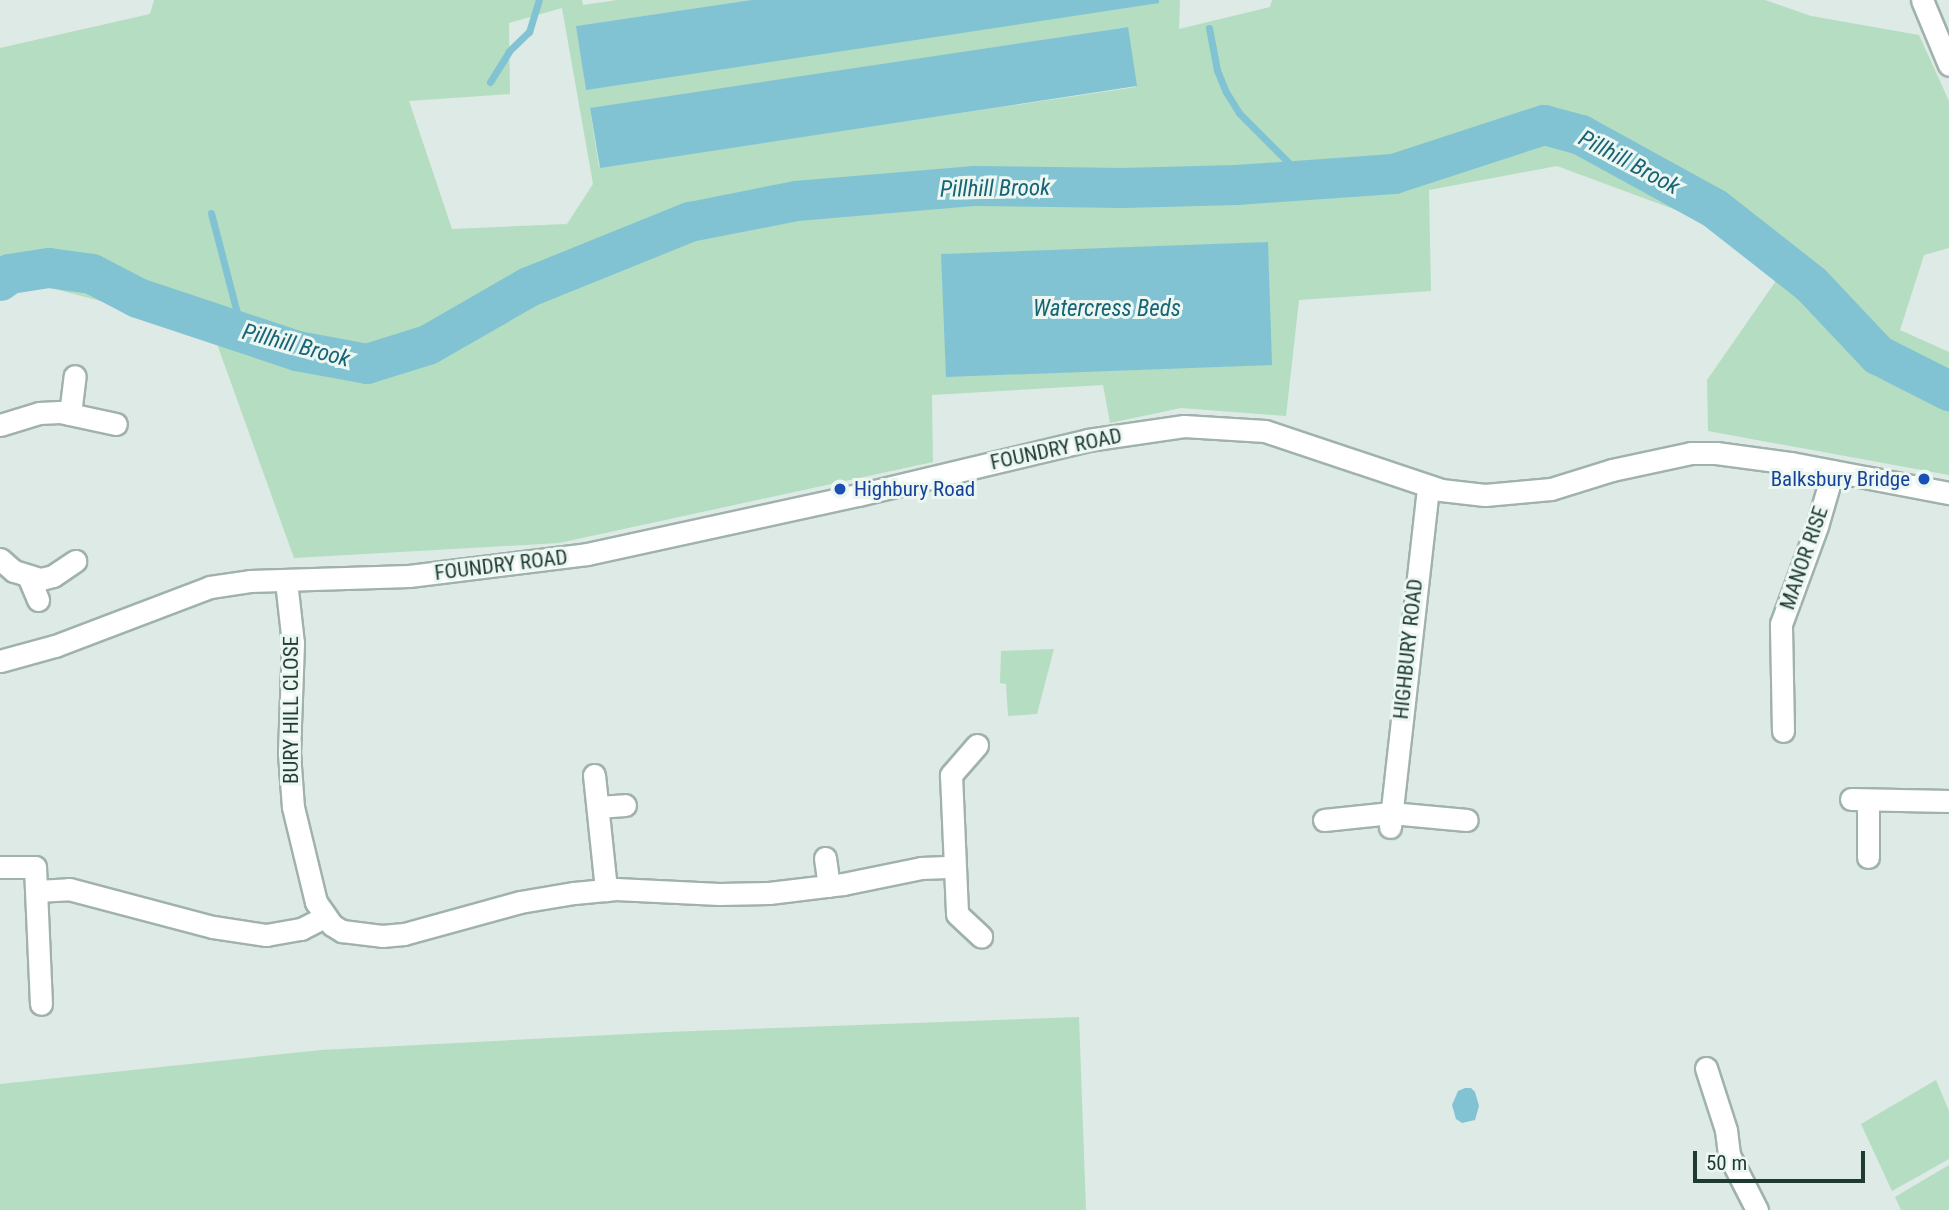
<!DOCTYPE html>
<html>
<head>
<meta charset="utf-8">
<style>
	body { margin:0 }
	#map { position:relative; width:1949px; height:1210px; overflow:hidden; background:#ddeae5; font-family:"Roboto Condensed",sans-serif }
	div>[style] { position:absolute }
	.green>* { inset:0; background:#b4ddc1 }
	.water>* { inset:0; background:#81c3d3 }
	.stream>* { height:7px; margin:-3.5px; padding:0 3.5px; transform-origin:3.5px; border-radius:3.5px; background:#81c3d3 }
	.river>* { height:40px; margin:-20px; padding:0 20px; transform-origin:20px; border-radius:20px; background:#81c3d3 }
	.roads { filter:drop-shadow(2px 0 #a0b2ac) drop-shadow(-2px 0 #a0b2ac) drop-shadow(0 2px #a0b2ac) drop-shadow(0 -2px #a0b2ac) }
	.minor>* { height:21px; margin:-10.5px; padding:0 10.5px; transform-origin:10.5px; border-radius:10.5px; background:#fff }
	.dots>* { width:19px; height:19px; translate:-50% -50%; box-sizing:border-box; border:4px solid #edf7f2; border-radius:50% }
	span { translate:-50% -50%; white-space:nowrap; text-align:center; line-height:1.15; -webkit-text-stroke:6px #edf7f2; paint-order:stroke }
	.street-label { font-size:21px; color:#1e3a33 }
	.transit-label { font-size:21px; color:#164399 }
	.right { translate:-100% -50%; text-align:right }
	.left { translate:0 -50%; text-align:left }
	.water-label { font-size:23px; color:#176477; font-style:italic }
	.scale { position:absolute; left:1693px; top:1151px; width:172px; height:32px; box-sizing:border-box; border:4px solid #1e3a33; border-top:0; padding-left:9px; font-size:21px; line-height:24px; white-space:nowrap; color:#1e3a33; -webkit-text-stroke:5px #edf7f2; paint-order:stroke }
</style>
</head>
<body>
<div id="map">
	<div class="green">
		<i style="clip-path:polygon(evenodd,154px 0,582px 0,583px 5px,617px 0,751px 0,577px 26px,586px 89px,1159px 0,1180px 0,1179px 29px,1270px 7px,1272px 0,1765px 0,1811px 16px,1919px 35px,1949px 101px,1949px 248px,1924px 255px,1900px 330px,1949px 352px,1949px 475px,1708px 431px,1707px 380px,1778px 278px,1711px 223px,1557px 166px,1429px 190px,1431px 291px,1299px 300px,1286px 416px,1181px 408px,1110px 423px,1103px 385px,932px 395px,933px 462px,559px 543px,294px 558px,212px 330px,24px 281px,0 296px,0 48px,150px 14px,154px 0,562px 8px,593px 184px,567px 224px,452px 229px,409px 101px,510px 94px,509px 23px,562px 8px,154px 0,1127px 27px,1136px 87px,599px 167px,590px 109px,1127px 27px)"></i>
		<i style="clip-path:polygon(1054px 649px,1037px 714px,1008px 716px,1006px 684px,1000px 683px,1001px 651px)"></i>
		<i style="clip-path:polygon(1079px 1017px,1086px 1210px,0 1210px,0 1084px,321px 1050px,667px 1032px)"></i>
		<i style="clip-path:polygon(1936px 1080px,1949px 1111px,1949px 1159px,1892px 1191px,1861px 1124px)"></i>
		<i style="clip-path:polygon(1949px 1165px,1949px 1210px,1901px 1210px,1895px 1197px)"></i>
	</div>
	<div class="water">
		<i style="clip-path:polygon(751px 0,1159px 0,1159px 3px,586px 90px,576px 26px)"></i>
		<i style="clip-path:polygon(1128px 27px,1137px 86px,600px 168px,590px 108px)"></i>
		<i style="clip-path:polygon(1268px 242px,1272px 365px,946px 377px,941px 254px)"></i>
		<i style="clip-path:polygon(1465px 1088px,1471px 1088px,1475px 1092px,1479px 1106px,1475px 1120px,1462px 1123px,1456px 1119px,1452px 1105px,1458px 1091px)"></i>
	</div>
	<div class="stream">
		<i style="left:1209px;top:28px;width:43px;rotate:79.2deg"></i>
		<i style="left:1217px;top:70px;width:24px;rotate:68deg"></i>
		<i style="left:1226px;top:92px;width:25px;rotate:58deg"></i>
		<i style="left:1239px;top:113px;width:95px;rotate:45deg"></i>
		<i style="left:490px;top:82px;width:36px;rotate:-58deg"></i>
		<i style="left:509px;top:51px;width:28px;rotate:-44deg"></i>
		<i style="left:529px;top:32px;width:34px;rotate:-73deg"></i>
		<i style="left:211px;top:213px;width:123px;rotate:75.4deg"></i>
		<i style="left:0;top:260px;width:17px;rotate:54deg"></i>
	</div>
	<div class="river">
		<i style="left:0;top:281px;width:12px;rotate:-35deg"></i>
		<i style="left:10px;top:274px;width:39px;rotate:-9deg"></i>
		<i style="left:49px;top:268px;width:43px;rotate:7.9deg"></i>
		<i style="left:92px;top:274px;width:52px;rotate:27.6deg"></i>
		<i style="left:138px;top:298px;width:168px;rotate:18.4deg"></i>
		<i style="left:297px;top:351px;width:71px;rotate:10.5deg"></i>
		<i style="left:367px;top:364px;width:64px;rotate:-17.3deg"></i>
		<i style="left:428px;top:345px;width:116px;rotate:-29.9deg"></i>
		<i style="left:529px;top:287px;width:174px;rotate:-22deg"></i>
		<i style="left:690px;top:222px;width:108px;rotate:-11.2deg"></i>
		<i style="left:796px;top:201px;width:180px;rotate:-4.8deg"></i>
		<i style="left:975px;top:186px;width:148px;rotate:0.8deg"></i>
		<i style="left:1123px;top:188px;width:114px;rotate:-1.5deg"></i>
		<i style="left:1237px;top:185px;width:157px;rotate:-4deg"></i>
		<i style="left:1394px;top:174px;width:158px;rotate:-18.1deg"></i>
		<i style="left:1544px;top:125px;width:38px;rotate:15deg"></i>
		<i style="left:1581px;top:135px;width:152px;rotate:28.8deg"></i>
		<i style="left:1714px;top:208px;width:123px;rotate:38.1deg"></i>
		<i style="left:1811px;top:284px;width:98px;rotate:46.7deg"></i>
		<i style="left:1878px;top:355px;width:80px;rotate:26.9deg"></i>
	</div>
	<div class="roads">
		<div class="minor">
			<i style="left:1922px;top:0;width:70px;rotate:67.4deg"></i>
			<i style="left:70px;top:414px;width:38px;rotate:-83deg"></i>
			<i style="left:0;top:425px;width:41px;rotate:-17.1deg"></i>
			<i style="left:39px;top:413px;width:21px;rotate:-3deg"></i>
			<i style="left:60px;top:412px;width:57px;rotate:12.1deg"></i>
			<i style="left:0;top:559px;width:18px;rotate:41deg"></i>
			<i style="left:14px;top:571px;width:28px;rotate:17deg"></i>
			<i style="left:41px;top:579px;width:12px;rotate:-14deg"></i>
			<i style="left:53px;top:576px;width:27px;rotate:-34deg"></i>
			<i style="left:28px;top:576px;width:26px;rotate:67deg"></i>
			<i style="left:286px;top:581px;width:62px;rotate:83.6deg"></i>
			<i style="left:293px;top:643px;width:110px;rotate:92.1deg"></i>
			<i style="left:289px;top:753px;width:54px;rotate:85.8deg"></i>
			<i style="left:293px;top:807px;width:98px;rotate:76.4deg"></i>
			<i style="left:316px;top:902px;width:28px;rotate:55deg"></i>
			<i style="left:332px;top:925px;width:12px;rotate:31deg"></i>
			<i style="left:342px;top:931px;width:40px;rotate:7.1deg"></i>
			<i style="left:382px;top:936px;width:22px;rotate:-5deg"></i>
			<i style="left:404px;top:934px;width:120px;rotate:-15.4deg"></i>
			<i style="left:520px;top:902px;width:55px;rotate:-9.5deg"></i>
			<i style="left:574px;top:893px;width:42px;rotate:-5.4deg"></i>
			<i style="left:616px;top:889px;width:103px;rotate:2.8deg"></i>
			<i style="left:719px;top:894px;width:50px;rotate:-1.1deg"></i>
			<i style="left:769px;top:893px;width:75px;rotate:-6.9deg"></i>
			<i style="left:843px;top:884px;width:80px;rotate:-11.6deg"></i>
			<i style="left:921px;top:868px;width:33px;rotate:-2deg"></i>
			<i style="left:0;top:661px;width:57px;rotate:-15.3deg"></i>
			<i style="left:55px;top:646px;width:166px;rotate:-20.8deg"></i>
			<i style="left:210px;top:587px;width:40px;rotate:-8.5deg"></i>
			<i style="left:250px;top:581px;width:159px;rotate:-1.8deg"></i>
			<i style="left:409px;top:576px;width:179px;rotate:-7deg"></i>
			<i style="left:587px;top:554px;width:277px;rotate:-12.3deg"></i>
			<i style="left:858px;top:495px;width:236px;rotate:-13.4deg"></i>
			<i style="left:1088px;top:440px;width:97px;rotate:-8.3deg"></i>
			<i style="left:1184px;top:426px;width:81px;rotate:3.5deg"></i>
			<i style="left:1265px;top:431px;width:186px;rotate:18.5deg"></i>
			<i style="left:1441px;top:490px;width:44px;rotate:6.5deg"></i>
			<i style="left:1485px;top:495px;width:66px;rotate:-5.2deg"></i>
			<i style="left:1551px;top:489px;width:64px;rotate:-17.3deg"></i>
			<i style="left:1612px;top:470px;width:81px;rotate:-12.1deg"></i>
			<i style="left:1691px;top:453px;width:25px"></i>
			<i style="left:1716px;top:453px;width:76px;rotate:7.6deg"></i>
			<i style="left:1791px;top:463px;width:161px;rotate:10.8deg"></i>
			<i style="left:1783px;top:731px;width:107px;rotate:-91.1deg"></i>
			<i style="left:1781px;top:624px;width:104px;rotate:-69.8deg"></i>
			<i style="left:1817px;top:526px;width:57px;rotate:-73.8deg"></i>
			<i style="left:977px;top:745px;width:40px;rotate:131deg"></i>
			<i style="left:951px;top:775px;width:139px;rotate:87.5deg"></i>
			<i style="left:957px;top:914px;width:33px;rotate:43deg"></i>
			<i style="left:594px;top:775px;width:116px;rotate:84deg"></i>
			<i style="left:1851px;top:799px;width:98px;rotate:1.2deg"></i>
			<i style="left:598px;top:807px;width:27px;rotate:-4deg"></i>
			<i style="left:1324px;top:820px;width:67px;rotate:-6deg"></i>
			<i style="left:1391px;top:813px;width:76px;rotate:5.3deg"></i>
			<i style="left:1390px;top:827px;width:343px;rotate:-83.6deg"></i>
			<i style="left:1868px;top:857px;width:57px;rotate:-90deg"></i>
			<i style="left:825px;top:858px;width:28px;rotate:82deg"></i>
			<i style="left:0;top:867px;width:35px"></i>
			<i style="left:35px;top:867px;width:137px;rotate:87.5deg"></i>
			<i style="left:36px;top:891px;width:33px;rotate:-3deg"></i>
			<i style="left:69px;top:889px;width:149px;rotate:14.8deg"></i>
			<i style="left:213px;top:927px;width:54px;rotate:8.6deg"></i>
			<i style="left:266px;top:935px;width:36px;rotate:-10deg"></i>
			<i style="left:301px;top:929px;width:27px;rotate:-27deg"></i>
			<i style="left:1706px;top:1068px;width:65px;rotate:72.1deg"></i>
			<i style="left:1726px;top:1130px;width:25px;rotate:83deg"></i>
			<i style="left:1729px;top:1155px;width:62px;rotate:63deg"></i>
		</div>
	</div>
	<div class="dots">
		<i style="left:1924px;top:479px;background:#1a4fb4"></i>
		<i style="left:840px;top:489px;background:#1a4fb4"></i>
	</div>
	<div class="street-label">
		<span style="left:1056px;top:449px;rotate:-12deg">FOUNDRY ROAD</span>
		<span style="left:1804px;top:558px;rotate:-71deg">MANOR RISE</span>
		<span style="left:501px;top:565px;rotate:-7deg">FOUNDRY ROAD</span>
		<span style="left:1408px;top:649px;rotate:-84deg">HIGHBURY ROAD</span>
		<span style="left:291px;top:710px;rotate:-90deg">BURY HILL CLOSE</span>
	</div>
	<div class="transit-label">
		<span class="right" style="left:1910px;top:479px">Balksbury Bridge</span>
		<span class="left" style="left:854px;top:489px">Highbury Road</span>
	</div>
	<div class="water-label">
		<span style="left:1629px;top:163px;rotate:28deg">Pillhill Brook</span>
		<span style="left:995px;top:189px;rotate:-1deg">Pillhill Brook</span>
		<span style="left:1107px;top:309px">Watercress Beds</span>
		<span style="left:296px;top:346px;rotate:15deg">Pillhill Brook</span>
	</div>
	<div class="scale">50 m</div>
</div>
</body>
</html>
